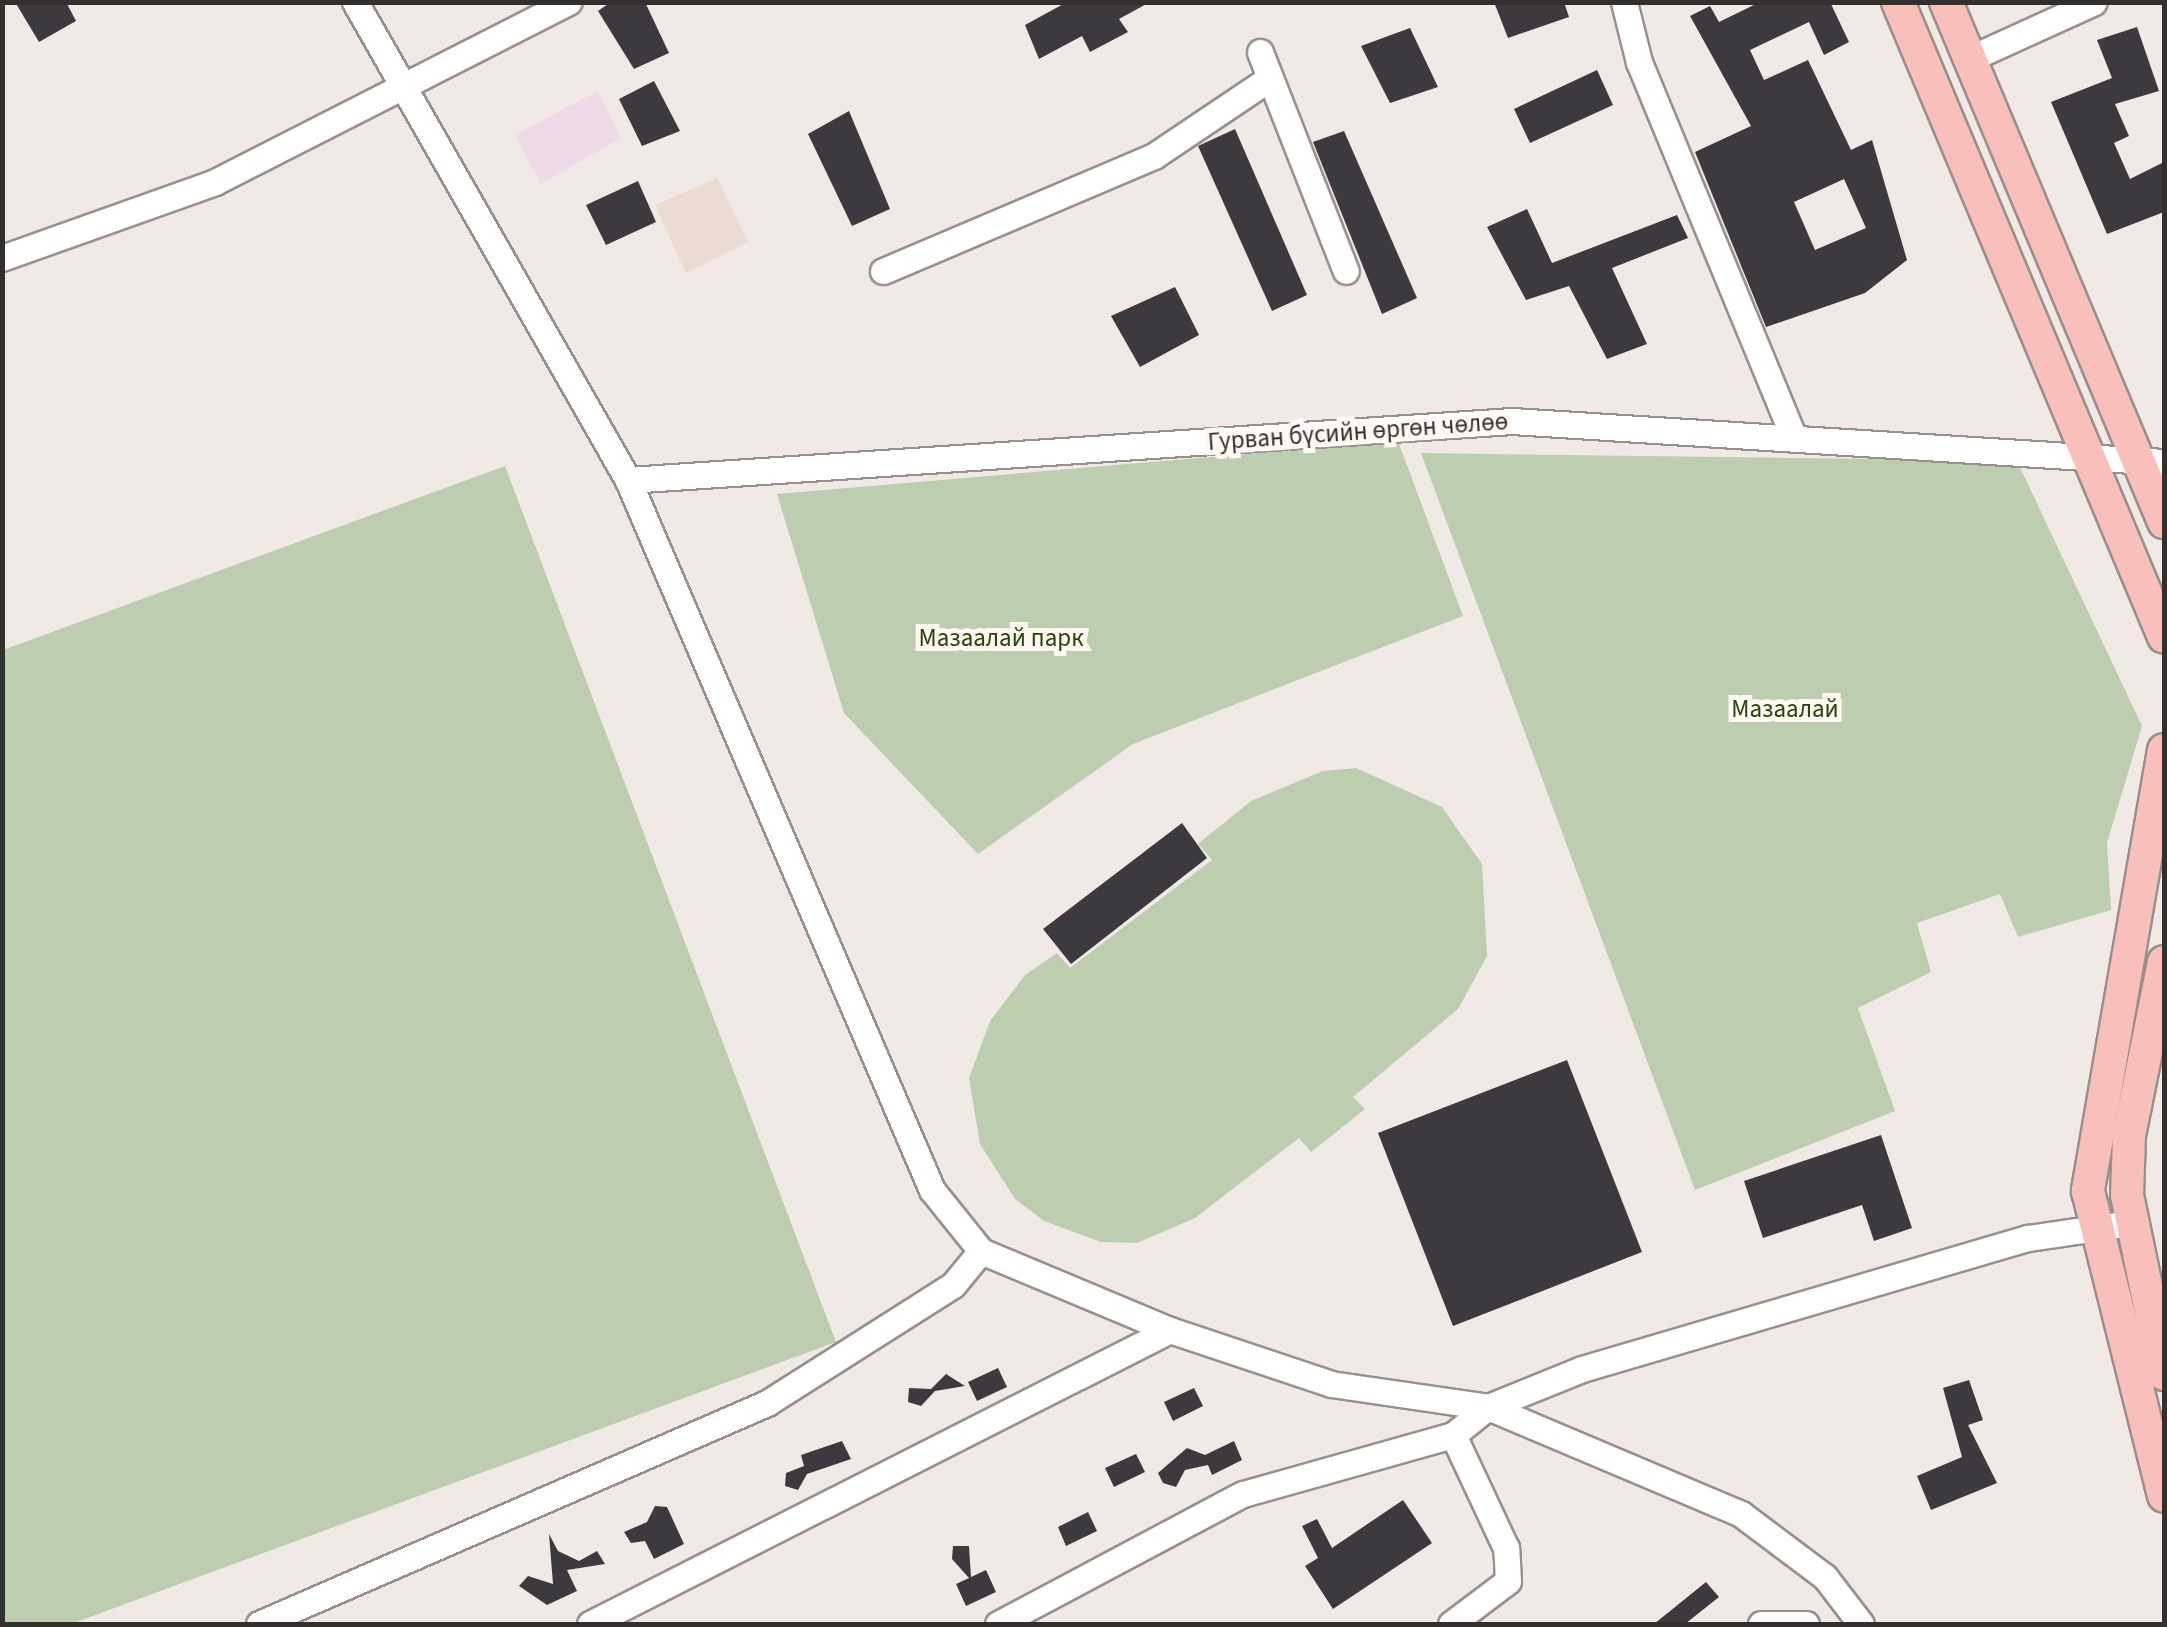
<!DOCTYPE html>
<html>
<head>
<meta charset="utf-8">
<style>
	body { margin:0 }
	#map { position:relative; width:2167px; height:1627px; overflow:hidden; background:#f1e9e5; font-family:"Source Sans 3",sans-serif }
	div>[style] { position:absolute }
	.industrial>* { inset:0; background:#efdae9 }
	.built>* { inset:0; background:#eadbd3 }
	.green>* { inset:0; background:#bcceaf }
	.building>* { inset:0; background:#3d3a3f }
	.roads { filter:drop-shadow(2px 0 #98908c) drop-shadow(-2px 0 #98908c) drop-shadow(0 2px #98908c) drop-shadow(0 -2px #98908c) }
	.minor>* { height:25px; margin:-12.5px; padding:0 12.5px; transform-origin:12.5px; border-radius:12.5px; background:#fff }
	.major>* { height:32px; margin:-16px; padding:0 16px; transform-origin:16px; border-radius:16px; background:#f9bfbb }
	span { translate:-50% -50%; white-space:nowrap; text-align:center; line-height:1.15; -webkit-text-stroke:10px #fff7f2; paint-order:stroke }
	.street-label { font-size:25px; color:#322f2e }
	.park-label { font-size:25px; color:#28440c }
	.frame { position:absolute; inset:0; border:5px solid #322f2e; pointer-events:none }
</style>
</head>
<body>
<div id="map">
	<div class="industrial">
		<i style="clip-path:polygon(598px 91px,621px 138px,541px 184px,515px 135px)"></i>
	</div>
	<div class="built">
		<i style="clip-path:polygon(717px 178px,748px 242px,686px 273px,655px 205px)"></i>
	</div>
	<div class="green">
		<i style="clip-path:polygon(1398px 441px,1463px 616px,1133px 744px,978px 854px,844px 713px,777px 494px)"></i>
		<i style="clip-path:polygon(1421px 453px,2017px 461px,2142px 726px,2107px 843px,2111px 910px,2018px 937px,2000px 894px,1917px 923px,1931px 972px,1858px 1008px,1895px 1111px,1695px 1190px)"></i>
		<i style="clip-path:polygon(505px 466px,836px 1342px,71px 1624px,3px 1624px,3px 650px)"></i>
		<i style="clip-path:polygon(1356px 768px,1442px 807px,1482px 864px,1487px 956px,1458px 1009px,1353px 1097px,1365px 1109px,1311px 1152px,1299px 1138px,1195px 1218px,1137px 1243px,1101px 1242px,1044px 1221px,1015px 1199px,980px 1144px,969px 1078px,990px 1021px,1025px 975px,1057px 953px,1070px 968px,1212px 860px,1198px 844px,1251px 801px,1323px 771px)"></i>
	</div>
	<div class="building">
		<i style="clip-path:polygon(15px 2px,66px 2px,76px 21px,39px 42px)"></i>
		<i style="clip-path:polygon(611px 2px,645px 2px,669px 53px,634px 69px,598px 11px)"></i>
		<i style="clip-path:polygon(1067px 2px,1150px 2px,1119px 19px,1128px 32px,1090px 52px,1082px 36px,1039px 59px,1025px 25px)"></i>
		<i style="clip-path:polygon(1494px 2px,1564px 2px,1569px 17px,1508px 38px)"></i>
		<i style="clip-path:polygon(evenodd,1760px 2px,1830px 2px,1849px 42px,1824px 55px,1809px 22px,1750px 50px,1764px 80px,1808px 60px,1851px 150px,1872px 140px,1907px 260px,1865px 293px,1766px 327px,1695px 152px,1751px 126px,1690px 16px,1710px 6px,1719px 22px,1760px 2px,1844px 179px,1866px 228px,1815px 250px,1794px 202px,1844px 179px)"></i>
		<i style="clip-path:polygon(2137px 27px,2159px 91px,2115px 104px,2129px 136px,2114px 143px,2130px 179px,2164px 162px,2164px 212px,2107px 234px,2051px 102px,2112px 78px,2097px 40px)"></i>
		<i style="clip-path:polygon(1410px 28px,1438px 87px,1390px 103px,1361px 46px)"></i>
		<i style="clip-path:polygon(1597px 70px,1613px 105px,1530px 143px,1514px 109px)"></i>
		<i style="clip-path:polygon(654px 81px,680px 131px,642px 146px,619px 99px)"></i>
		<i style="clip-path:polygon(849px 111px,890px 209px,852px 226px,808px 134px)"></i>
		<i style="clip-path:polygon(1235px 129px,1307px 295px,1272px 311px,1198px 146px)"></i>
		<i style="clip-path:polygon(1344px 131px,1417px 298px,1382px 314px,1313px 142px)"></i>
		<i style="clip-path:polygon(638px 181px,656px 222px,606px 245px,586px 205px)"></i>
		<i style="clip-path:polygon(1527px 209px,1552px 263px,1677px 215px,1688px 238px,1612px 268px,1647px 344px,1607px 359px,1569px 286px,1526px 300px,1487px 227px)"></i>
		<i style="clip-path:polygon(1175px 287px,1199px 335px,1140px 367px,1111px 316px)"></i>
		<i style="clip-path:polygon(1182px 823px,1207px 858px,1071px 964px,1043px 929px)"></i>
		<i style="clip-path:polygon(1567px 1060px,1642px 1252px,1453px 1326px,1378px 1133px)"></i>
		<i style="clip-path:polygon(1881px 1135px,1912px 1228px,1874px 1241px,1862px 1205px,1763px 1238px,1744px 1181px)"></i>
		<i style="clip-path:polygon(998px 1368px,1007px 1387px,977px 1401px,968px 1382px)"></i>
		<i style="clip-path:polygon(946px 1374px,965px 1386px,935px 1391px,921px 1406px,908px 1402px,909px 1388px,931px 1389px)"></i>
		<i style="clip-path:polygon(1969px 1380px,1983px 1420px,1968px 1425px,1997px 1483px,1931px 1510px,1917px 1476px,1962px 1457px,1943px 1388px)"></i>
		<i style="clip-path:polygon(1194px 1388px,1203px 1406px,1173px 1421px,1164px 1402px)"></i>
		<i style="clip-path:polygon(842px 1441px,851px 1459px,807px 1474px,798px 1490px,785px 1486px,786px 1473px,804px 1466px,801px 1455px)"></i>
		<i style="clip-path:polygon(1234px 1441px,1242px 1460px,1212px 1475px,1208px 1465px,1185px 1470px,1176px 1487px,1163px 1483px,1158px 1473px,1187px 1448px,1205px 1455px)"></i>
		<i style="clip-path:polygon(1136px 1454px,1145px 1472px,1114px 1487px,1105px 1468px)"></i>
		<i style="clip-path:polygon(1403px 1500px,1432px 1543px,1333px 1609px,1305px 1566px,1318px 1558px,1302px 1526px,1317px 1519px,1332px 1548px)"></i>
		<i style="clip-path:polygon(655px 1506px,667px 1507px,684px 1544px,654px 1559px,645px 1541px,631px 1543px,624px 1532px,647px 1522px)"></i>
		<i style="clip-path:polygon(1088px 1512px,1097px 1531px,1066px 1546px,1058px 1527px)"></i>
		<i style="clip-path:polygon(549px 1534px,558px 1551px,579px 1561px,597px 1551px,605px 1564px,567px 1570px,577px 1591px,547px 1605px,519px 1586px,528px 1576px,553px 1584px)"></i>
		<i style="clip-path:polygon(953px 1546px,969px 1546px,971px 1577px,986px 1570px,996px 1592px,966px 1606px,956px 1584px,969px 1578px,952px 1559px)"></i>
		<i style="clip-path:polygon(1706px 1582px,1719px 1597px,1685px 1624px,1654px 1624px)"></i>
	</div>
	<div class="roads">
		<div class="minor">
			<i style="left:355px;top:2px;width:550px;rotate:60.27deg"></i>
			<i style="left:628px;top:480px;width:772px;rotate:66.82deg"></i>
			<i style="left:932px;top:1190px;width:78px;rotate:51.2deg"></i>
			<i style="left:981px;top:1251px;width:205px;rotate:22.7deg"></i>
			<i style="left:1170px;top:1330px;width:170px;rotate:18.5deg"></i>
			<i style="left:1331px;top:1384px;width:159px;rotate:8.3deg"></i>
			<i style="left:1488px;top:1407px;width:101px;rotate:-22deg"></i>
			<i style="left:1582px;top:1369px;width:465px;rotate:-16.4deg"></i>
			<i style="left:2028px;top:1238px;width:102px;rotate:-8.4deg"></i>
			<i style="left:1624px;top:2px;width:62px;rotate:76deg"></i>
			<i style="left:1639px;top:62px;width:402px;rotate:67.6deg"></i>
			<i style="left:1260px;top:52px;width:235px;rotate:68.6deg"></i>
			<i style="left:1969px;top:59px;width:137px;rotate:-24.5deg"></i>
			<i style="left:2px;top:258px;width:226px;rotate:-19.6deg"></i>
			<i style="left:215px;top:182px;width:397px;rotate:-27deg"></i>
			<i style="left:883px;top:271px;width:294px;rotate:-23deg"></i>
			<i style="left:1154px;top:156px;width:136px;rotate:-33.9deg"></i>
			<i style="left:628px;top:480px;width:886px;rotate:-3.82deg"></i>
			<i style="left:1512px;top:421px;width:653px;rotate:3.6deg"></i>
			<i style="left:259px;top:1624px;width:554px;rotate:-23.51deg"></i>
			<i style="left:767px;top:1403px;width:220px;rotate:-32.4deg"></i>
			<i style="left:953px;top:1285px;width:44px;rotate:-50.5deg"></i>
			<i style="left:590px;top:1624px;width:650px;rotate:-26.88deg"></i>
			<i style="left:998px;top:1624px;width:277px;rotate:-28deg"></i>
			<i style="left:1243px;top:1494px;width:218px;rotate:-15.7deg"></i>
			<i style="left:1453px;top:1435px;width:45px;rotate:-38.7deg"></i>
			<i style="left:1488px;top:1407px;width:275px;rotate:22.9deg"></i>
			<i style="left:1741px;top:1514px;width:105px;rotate:36.9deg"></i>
			<i style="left:1825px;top:1577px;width:59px;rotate:52.5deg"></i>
			<i style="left:1451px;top:1624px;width:71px;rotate:-37deg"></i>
			<i style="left:1508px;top:1581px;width:33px;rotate:-93deg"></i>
			<i style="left:1506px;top:1548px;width:125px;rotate:-115.1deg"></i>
			<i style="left:1761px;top:1624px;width:45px"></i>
		</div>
		<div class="major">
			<i style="left:1898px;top:2px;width:688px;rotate:67.27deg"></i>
			<i style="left:1946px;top:2px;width:564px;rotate:67.26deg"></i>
			<i style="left:2164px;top:750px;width:448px;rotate:99.8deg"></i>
			<i style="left:2088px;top:1191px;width:314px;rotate:76deg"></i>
			<i style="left:2164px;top:962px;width:177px;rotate:101.4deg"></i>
			<i style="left:2129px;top:1136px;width:59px;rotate:91.9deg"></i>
			<i style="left:2127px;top:1195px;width:183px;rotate:78.3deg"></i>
		</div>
	</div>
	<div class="street-label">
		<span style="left:1358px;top:432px;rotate:-4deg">Гурван бүсийн өргөн чөлөө</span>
	</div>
	<div class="park-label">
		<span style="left:1001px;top:638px">Мазаалай парк</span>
		<span style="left:1785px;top:709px">Мазаалай</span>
	</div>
	<div class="frame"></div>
</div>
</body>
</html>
